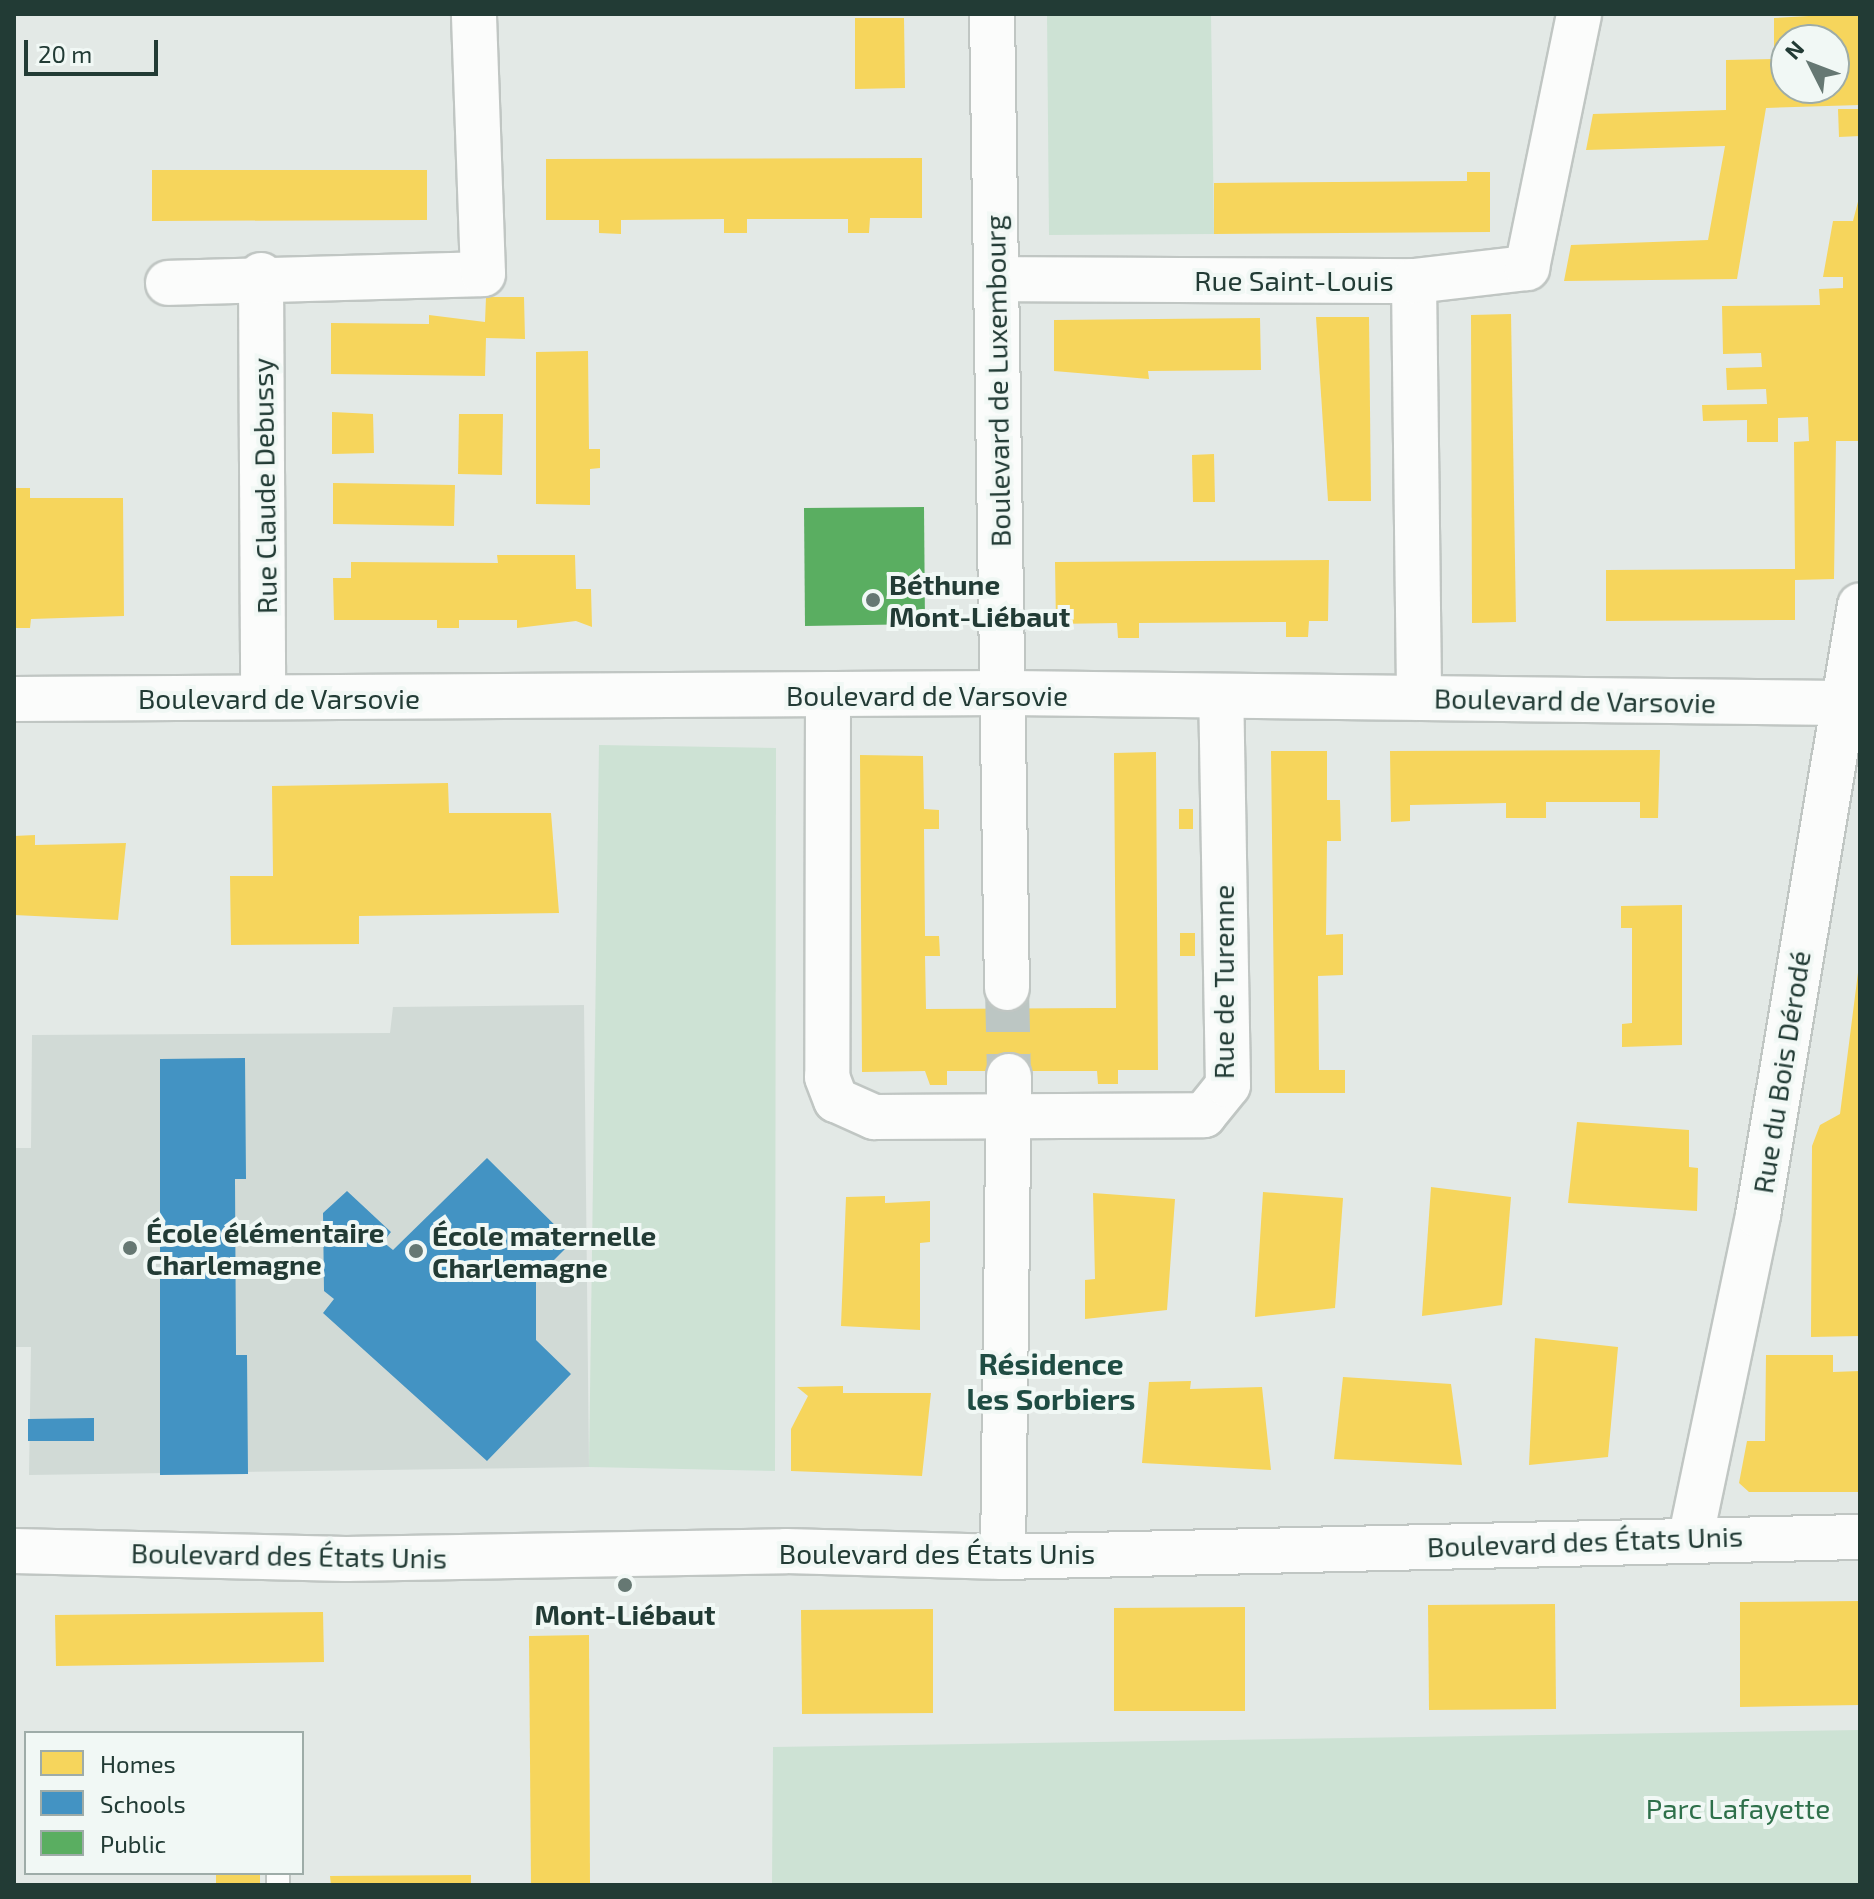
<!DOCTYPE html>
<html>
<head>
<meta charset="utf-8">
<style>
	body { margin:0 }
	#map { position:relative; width:1874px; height:1899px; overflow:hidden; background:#e3e9e6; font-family:"Exo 2",sans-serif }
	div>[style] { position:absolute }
	.built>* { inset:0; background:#d1dad6 }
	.green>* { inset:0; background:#cde2d4 }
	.homes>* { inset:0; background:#f6d55c }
	.schools>* { inset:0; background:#4393c3 }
	.public>* { inset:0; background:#5aae61 }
	.minor-tunnel>* { height:44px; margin-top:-22px; transform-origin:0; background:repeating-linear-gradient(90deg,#bcc6c3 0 44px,transparent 0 66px) }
	.roads { filter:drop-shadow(2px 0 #c0c6c3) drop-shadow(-2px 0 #c0c6c3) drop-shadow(0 2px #c0c6c3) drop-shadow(0 -2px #c0c6c3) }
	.service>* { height:22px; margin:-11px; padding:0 11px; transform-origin:11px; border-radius:11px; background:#fbfcfb }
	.minor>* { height:44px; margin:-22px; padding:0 22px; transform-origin:22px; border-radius:22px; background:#fbfcfb }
	.dots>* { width:22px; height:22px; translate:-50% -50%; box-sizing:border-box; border:4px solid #f1f8f5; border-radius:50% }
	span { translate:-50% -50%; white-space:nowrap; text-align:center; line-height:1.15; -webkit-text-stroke:8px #f1f8f5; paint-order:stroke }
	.street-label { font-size:28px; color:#223b35 }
	.poi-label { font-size:28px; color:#223b35; font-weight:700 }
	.left { translate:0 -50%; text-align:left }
	.park-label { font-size:28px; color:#2e704a }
	.neighbourhood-label { font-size:30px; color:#1f4c43; font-weight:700 }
	.frame { position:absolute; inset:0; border:16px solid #223b35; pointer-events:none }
	.legend { position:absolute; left:24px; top:1731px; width:280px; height:144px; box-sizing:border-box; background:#f1f8f5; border:2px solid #9eaca8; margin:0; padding:10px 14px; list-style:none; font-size:24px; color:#223b35 }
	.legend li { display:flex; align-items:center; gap:16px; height:40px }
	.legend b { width:40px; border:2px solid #9eaca8 }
	.north { position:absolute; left:1770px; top:24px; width:80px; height:80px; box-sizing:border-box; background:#f1f8f5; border:2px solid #9eaca8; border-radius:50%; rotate:312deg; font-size:22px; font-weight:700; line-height:32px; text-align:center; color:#223b35 }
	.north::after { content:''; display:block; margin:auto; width:28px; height:36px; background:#667873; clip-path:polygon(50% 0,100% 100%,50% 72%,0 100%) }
	.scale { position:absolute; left:24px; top:40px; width:134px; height:36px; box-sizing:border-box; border:4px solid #223b35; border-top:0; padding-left:10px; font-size:24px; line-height:28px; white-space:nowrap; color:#223b35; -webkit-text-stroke:6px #f1f8f5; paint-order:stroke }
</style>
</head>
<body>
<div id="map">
	<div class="built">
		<i style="clip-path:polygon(584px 1005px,589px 1467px,29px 1475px,31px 1347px,14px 1347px,14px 1148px,31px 1148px,32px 1035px,390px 1033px,393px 1007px)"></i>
	</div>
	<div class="green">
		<i style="clip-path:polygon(1047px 14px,1211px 14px,1214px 234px,1049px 235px)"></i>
		<i style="clip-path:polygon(599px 745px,776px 748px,775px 1471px,589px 1467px)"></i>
		<i style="clip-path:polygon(1860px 1730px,1860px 1885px,772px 1885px,773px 1747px)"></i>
	</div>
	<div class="homes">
		<i style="clip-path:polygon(evenodd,1844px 14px,1860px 14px,1860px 105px,1766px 108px,1737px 279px,1564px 281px,1571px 245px,1708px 240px,1725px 146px,1586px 150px,1593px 114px,1726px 110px,1726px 60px,1774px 59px,1774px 18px,1844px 14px,1786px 40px,1834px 40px,1834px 88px,1786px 88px,1786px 40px)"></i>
		<i style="clip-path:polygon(855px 18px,904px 18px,905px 88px,855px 89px)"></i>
		<i style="clip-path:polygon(1838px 109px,1860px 109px,1860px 136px,1839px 137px)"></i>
		<i style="clip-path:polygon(922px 158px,922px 218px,870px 218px,869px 233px,848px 233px,848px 219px,747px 219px,747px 233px,724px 233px,724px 219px,621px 220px,621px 234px,599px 233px,599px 220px,546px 220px,546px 159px)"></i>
		<i style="clip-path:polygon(152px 170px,427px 170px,427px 220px,152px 221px)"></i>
		<i style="clip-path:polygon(1467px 172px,1490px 172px,1490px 232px,1214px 234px,1214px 183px,1467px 181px)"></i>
		<i style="clip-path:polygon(1860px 194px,1860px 441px,1836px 441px,1834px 579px,1795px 580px,1795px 620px,1606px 621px,1606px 570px,1795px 569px,1794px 442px,1809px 441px,1808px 417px,1778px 418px,1778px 442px,1747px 442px,1747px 420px,1703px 421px,1702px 405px,1767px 404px,1766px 389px,1727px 390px,1726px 368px,1762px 367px,1761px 353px,1723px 354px,1722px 306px,1820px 305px,1819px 289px,1843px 288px,1843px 277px,1823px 277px,1833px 221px,1853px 221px)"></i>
		<i style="clip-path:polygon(486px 297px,524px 297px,525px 339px,486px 338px,485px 376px,331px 374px,331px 323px,429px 324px,429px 315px,485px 322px)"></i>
		<i style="clip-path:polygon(1511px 314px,1516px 622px,1472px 623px,1471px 315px)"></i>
		<i style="clip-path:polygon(1316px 317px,1369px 317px,1371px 501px,1328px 501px)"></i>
		<i style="clip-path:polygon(1260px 318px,1261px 370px,1148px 371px,1149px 379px,1054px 371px,1054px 320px)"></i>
		<i style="clip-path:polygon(588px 351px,589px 449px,600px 449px,600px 468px,590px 469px,590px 505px,536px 504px,536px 352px)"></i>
		<i style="clip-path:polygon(332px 412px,373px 414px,374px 453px,332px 454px)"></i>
		<i style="clip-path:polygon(459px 414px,503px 414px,502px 475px,458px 474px)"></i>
		<i style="clip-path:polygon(1214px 454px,1215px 502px,1193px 502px,1192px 455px)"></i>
		<i style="clip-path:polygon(333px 483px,455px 485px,454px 526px,333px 524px)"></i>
		<i style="clip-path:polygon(14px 488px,30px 488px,30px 498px,123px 498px,124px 616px,31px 619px,30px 628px,14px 628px)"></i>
		<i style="clip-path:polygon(497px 555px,575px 555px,576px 589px,591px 589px,592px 627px,576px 621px,517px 628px,517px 620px,459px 620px,459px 628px,437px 628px,437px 620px,334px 620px,333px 578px,351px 578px,351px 562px,498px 563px)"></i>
		<i style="clip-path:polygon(1329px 560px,1328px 621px,1309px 621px,1308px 637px,1286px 637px,1286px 622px,1139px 623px,1139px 638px,1118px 638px,1117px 623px,1056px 624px,1055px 562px)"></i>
		<i style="clip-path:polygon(1660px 750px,1658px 818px,1640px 818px,1640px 802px,1546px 802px,1546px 818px,1506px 818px,1506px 803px,1410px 805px,1410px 821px,1391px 822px,1390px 751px)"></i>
		<i style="clip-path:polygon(1271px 751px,1327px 751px,1327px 800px,1340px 800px,1341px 841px,1327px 841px,1326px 935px,1343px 934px,1343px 975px,1318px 976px,1319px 1070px,1345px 1070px,1345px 1093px,1275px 1093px)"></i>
		<i style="clip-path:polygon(1156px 752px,1158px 1070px,1118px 1070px,1118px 1084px,1098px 1084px,1097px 1071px,947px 1071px,947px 1085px,930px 1085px,925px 1071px,862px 1072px,860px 755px,923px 756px,924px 809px,939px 810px,939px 829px,924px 829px,925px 936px,939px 936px,940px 956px,925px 956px,926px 1009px,1097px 1008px,1116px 1008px,1114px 753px)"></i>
		<i style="clip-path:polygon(448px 783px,449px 813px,551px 813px,559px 913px,359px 916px,359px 944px,231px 945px,230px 876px,273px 876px,272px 786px)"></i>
		<i style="clip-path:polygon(1179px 809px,1193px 809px,1193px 829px,1179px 829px)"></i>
		<i style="clip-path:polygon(35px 835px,35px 845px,126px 843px,118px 920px,14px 915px,14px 836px)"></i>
		<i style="clip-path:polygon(1682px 905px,1682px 1045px,1622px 1047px,1622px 1024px,1632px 1023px,1632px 928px,1621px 928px,1621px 906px)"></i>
		<i style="clip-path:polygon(1180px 933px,1195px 933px,1195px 956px,1180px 956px)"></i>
		<i style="clip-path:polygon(1860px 957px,1860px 1336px,1811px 1337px,1812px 1146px,1820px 1125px,1840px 1114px)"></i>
		<i style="clip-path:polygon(1577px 1122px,1689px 1130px,1689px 1167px,1698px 1168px,1697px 1211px,1568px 1203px)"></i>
		<i style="clip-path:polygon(1431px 1187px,1511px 1197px,1502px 1305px,1422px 1316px)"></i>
		<i style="clip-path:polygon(1263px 1192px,1343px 1198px,1335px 1308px,1255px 1317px)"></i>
		<i style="clip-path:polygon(1093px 1193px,1175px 1199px,1167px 1310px,1085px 1319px,1085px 1280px,1095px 1279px)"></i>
		<i style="clip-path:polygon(885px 1196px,885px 1203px,930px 1201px,930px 1242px,920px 1243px,920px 1330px,841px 1326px,846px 1197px)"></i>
		<i style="clip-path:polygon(1535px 1338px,1618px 1347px,1608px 1457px,1529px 1465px)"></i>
		<i style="clip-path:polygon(1766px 1355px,1833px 1355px,1833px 1372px,1860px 1371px,1860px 1492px,1749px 1492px,1739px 1483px,1747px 1441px,1765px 1441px)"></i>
		<i style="clip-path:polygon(1343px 1377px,1451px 1384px,1462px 1465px,1334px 1459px)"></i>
		<i style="clip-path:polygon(1191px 1381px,1190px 1389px,1262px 1387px,1271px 1470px,1142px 1463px,1149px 1382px)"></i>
		<i style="clip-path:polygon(843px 1386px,843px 1393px,931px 1393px,922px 1476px,791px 1471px,791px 1429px,808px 1396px,797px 1387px)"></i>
		<i style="clip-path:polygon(1860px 1601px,1860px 1705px,1740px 1707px,1740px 1602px)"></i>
		<i style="clip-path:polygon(1555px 1604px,1556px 1709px,1429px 1710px,1428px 1605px)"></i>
		<i style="clip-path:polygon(1245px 1607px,1245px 1711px,1114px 1711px,1114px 1608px)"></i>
		<i style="clip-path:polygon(933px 1609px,933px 1713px,802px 1714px,801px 1610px)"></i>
		<i style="clip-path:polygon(323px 1612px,324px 1662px,56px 1666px,55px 1615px)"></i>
		<i style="clip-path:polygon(589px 1635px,590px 1885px,531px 1885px,529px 1636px)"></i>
		<i style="clip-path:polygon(216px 1873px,260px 1873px,260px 1885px,216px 1885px)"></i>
		<i style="clip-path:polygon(471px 1875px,471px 1885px,331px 1885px,330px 1876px)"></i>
	</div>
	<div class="schools">
		<i style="clip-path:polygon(245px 1058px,246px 1179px,235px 1179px,236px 1355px,247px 1355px,248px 1474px,160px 1475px,160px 1059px)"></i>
		<i style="clip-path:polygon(487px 1158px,572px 1242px,536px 1278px,536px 1340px,571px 1374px,487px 1461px,323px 1313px,334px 1299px,324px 1291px,323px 1213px,347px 1191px,391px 1232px,383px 1242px,393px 1250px)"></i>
		<i style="clip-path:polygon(94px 1418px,94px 1441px,28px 1441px,28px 1419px)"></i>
	</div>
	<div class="public">
		<i style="clip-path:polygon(924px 507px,925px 624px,805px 626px,804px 508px)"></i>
	</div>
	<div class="minor-tunnel">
		<i style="left:1007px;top:988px;width:88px;rotate:88.7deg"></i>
	</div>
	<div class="roads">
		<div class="service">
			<i style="left:278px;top:1885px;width:12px;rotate:-90deg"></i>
		</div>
		<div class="minor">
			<i style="left:992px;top:14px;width:974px;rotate:89.12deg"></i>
			<i style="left:261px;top:275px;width:422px;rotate:89.7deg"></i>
			<i style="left:996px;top:279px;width:418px;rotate:0.3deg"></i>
			<i style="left:1414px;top:281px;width:417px;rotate:89.3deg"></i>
			<i style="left:1414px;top:281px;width:114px;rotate:-6.6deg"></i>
			<i style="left:1527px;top:268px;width:259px;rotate:-78.4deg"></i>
			<i style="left:168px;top:283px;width:315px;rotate:-1.6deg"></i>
			<i style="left:483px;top:274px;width:260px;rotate:-92deg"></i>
			<i style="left:828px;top:694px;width:383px;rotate:90.1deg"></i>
			<i style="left:827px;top:1077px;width:25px;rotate:69deg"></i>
			<i style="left:836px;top:1100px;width:42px;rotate:24.1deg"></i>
			<i style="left:874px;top:1117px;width:330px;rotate:-0.3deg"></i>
			<i style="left:1204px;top:1115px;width:38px;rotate:-51deg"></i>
			<i style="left:1228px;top:1085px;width:389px;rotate:-91deg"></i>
			<i style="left:14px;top:699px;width:988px;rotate:-0.35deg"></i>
			<i style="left:1002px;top:693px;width:839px;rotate:0.68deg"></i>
			<i style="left:1691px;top:1536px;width:328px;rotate:-78.2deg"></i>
			<i style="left:1758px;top:1215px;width:618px;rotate:-80.51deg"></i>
			<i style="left:14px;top:1551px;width:332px;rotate:1.4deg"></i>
			<i style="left:346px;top:1559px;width:440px;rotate:-1deg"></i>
			<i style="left:786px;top:1551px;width:217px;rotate:1.6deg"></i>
			<i style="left:1003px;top:1557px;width:857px;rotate:-1.34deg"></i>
			<i style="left:1003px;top:1557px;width:481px;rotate:-89.3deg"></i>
		</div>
	</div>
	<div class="dots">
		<i style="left:873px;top:600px;background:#667873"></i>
		<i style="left:130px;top:1248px;background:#667873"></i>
		<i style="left:416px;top:1251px;background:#667873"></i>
		<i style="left:625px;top:1585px;background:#667873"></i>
	</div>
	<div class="street-label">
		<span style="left:1294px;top:280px">Rue Saint-Louis</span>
		<span style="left:997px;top:381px;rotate:-91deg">Boulevard de Luxembourg</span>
		<span style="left:264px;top:486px;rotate:-91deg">Rue Claude Debussy</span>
		<span style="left:927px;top:695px">Boulevard de Varsovie</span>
		<span style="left:279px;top:698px">Boulevard de Varsovie</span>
		<span style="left:1575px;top:700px;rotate:1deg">Boulevard de Varsovie</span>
		<span style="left:1223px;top:982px;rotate:-90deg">Rue de Turenne</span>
		<span style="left:1781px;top:1072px;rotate:-81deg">Rue du Bois Dérodé</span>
		<span style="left:1585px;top:1541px;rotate:-2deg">Boulevard des États Unis</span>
		<span style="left:937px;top:1553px">Boulevard des États Unis</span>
		<span style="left:289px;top:1555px;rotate:1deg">Boulevard des États Unis</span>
	</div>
	<div class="poi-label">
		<span class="left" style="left:889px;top:600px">Béthune<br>Mont-Liébaut</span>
		<span class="left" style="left:146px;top:1248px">École élémentaire<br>Charlemagne</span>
		<span class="left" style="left:432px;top:1251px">École maternelle<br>Charlemagne</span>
		<span style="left:625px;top:1614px">Mont-Liébaut</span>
	</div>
	<div class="park-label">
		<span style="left:1738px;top:1808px">Parc Lafayette</span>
	</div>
	<div class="neighbourhood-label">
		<span style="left:1051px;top:1380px">Résidence<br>les Sorbiers</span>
	</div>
	<div class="frame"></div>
	<ul class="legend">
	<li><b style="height:22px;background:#f6d55c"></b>Homes</li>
	<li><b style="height:22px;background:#4393c3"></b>Schools</li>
	<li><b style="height:22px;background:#5aae61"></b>Public</li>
	</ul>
	<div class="north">N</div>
	<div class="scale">20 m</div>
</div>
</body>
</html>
